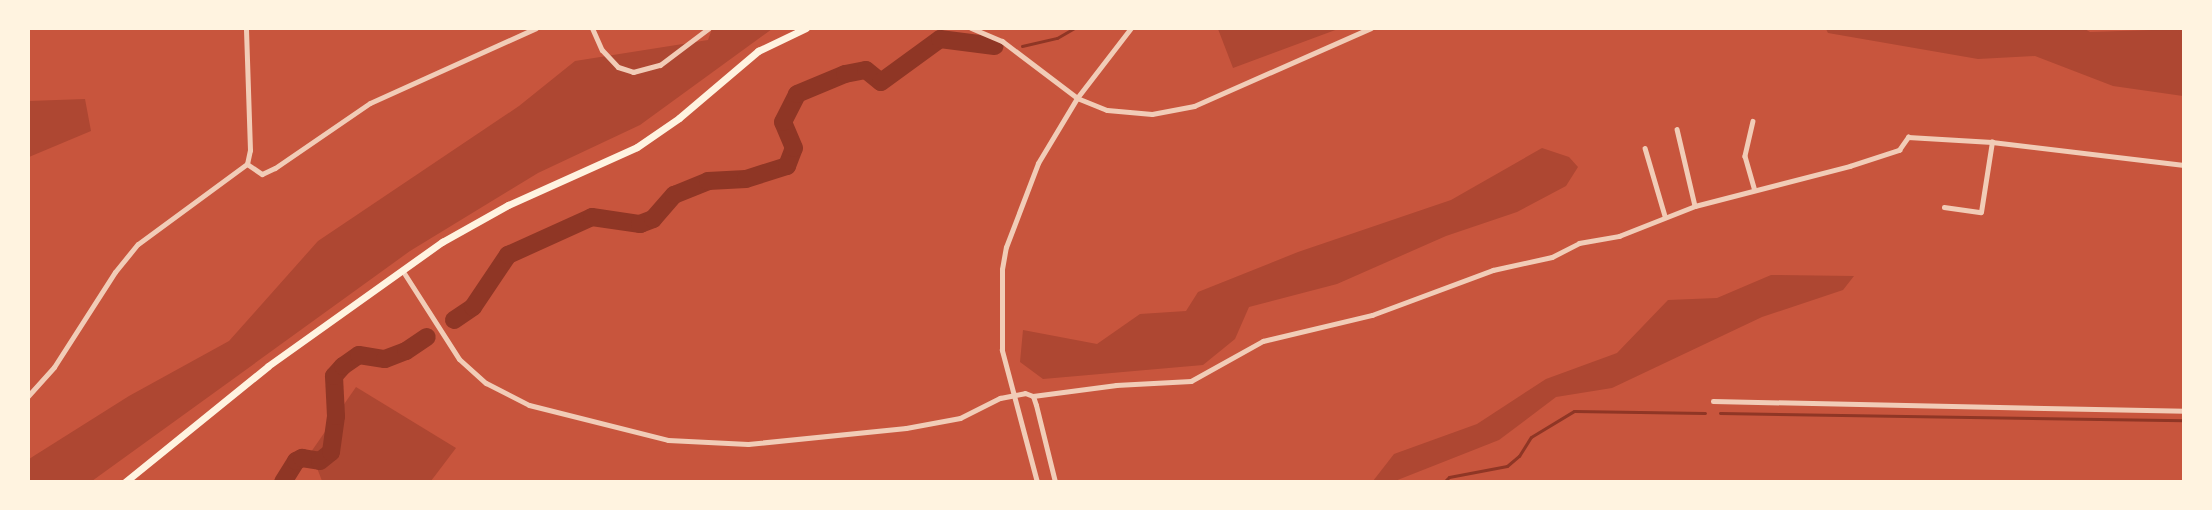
<!DOCTYPE html>
<html>
<head>
<meta charset="utf-8">
<style>
	body { margin:0 }
	#map { position:relative; width:2212px; height:510px; overflow:hidden; background:#c8553d; font-family:Karla,sans-serif }
	div>[style] { position:absolute }
	.green>* { inset:0; background:#ae4732 }
	.stream>* { height:3px; margin:-1.5px; padding:0 1.5px; transform-origin:1.5px; border-radius:1.5px; background:#8f3625 }
	.river>* { height:18px; margin:-9px; padding:0 9px; transform-origin:9px; border-radius:9px; background:#8f3625 }
	.minor>* { height:4.5px; margin:-2.25px; padding:0 2.25px; transform-origin:2.25px; border-radius:2.25px; background:#f1ccb7 }
	.tertiary>* { height:5px; margin:-2.5px; padding:0 2.5px; transform-origin:2.5px; border-radius:2.5px; background:#f1ccb7 }
	.trunk>* { height:7px; margin:-3.5px; padding:0 3.5px; transform-origin:3.5px; border-radius:3.5px; background:#fff3e0 }
	span { translate:-50% -50%; white-space:nowrap; text-align:center; line-height:1.15; -webkit-text-stroke:4.5px #fff3e0; paint-order:stroke }
	.frame { position:absolute; inset:0; border:30px solid #fff3e0; pointer-events:none }
</style>
</head>
<body>
<div id="map">
	<div class="green">
		<i style="clip-path:polygon(712px 29px,772px 29px,640px 125px,538px 173px,410px 251px,92px 481px,29px 482px,29px 459px,129px 396px,229px 341px,318px 241px,519px 106px,575px 61px,708px 40px)"></i>
		<i style="clip-path:polygon(1218px 29px,1218px 28px,1338px 29px,1233px 68px)"></i>
		<i style="clip-path:polygon(1984px 29px,2083px 28px,2090px 32px,2183px 29px,2183px 96px,2113px 86px,2035px 56px,1978px 59px,1828px 33px,1826px 29px)"></i>
		<i style="clip-path:polygon(85px 99px,91px 131px,29px 157px,29px 101px)"></i>
		<i style="clip-path:polygon(1542px 148px,1569px 157px,1578px 167px,1566px 186px,1517px 212px,1446px 236px,1337px 284px,1249px 307px,1235px 339px,1203px 365px,1043px 379px,1020px 362px,1023px 330px,1097px 344px,1140px 314px,1186px 311px,1198px 292px,1298px 252px,1451px 200px)"></i>
		<i style="clip-path:polygon(1771px 275px,1854px 276px,1843px 290px,1762px 317px,1612px 388px,1556px 397px,1499px 440px,1395px 481px,1373px 481px,1394px 454px,1477px 424px,1546px 379px,1617px 353px,1668px 300px,1717px 298px)"></i>
		<i style="clip-path:polygon(356px 387px,456px 448px,431px 481px,322px 481px,311px 452px)"></i>
	</div>
	<div class="stream">
		<i style="left:1022px;top:46px;width:36px;rotate:-13deg"></i>
		<i style="left:1057px;top:38px;width:20px;rotate:-30deg"></i>
		<i style="left:1720px;top:413px;width:464px;rotate:0.9deg"></i>
		<i style="left:1444px;top:482px;width:7px;rotate:-45deg"></i>
		<i style="left:1449px;top:477px;width:59px;rotate:-10.7deg"></i>
		<i style="left:1507px;top:466px;width:16px;rotate:-40deg"></i>
		<i style="left:1519px;top:456px;width:22px;rotate:-58deg"></i>
		<i style="left:1531px;top:437px;width:50px;rotate:-31.2deg"></i>
		<i style="left:1574px;top:411px;width:131px;rotate:0.9deg"></i>
	</div>
	<div class="river">
		<i style="left:454px;top:320px;width:23px;rotate:-34deg"></i>
		<i style="left:473px;top:307px;width:63px;rotate:-56.1deg"></i>
		<i style="left:508px;top:255px;width:92px;rotate:-24.3deg"></i>
		<i style="left:592px;top:217px;width:49px;rotate:8.3deg"></i>
		<i style="left:640px;top:224px;width:14px;rotate:-21deg"></i>
		<i style="left:653px;top:219px;width:32px;rotate:-49deg"></i>
		<i style="left:674px;top:195px;width:37px;rotate:-22deg"></i>
		<i style="left:708px;top:181px;width:38px;rotate:-3deg"></i>
		<i style="left:746px;top:179px;width:43px;rotate:-17.6deg"></i>
		<i style="left:787px;top:166px;width:19px;rotate:-69deg"></i>
		<i style="left:794px;top:148px;width:28px;rotate:-113deg"></i>
		<i style="left:783px;top:122px;width:31px;rotate:-63deg"></i>
		<i style="left:797px;top:94px;width:52px;rotate:-22.6deg"></i>
		<i style="left:845px;top:74px;width:21px;rotate:-11deg"></i>
		<i style="left:866px;top:70px;width:19px;rotate:39deg"></i>
		<i style="left:881px;top:82px;width:73px;rotate:-36.1deg"></i>
		<i style="left:940px;top:39px;width:55px;rotate:7.3deg"></i>
		<i style="left:283px;top:482px;width:25px;rotate:-58deg"></i>
		<i style="left:296px;top:461px;width:7px;rotate:-27deg"></i>
		<i style="left:302px;top:458px;width:18px;rotate:9deg"></i>
		<i style="left:320px;top:461px;width:14px;rotate:-39deg"></i>
		<i style="left:331px;top:452px;width:36px;rotate:-82deg"></i>
		<i style="left:336px;top:416px;width:40px;rotate:-92.9deg"></i>
		<i style="left:334px;top:376px;width:13px;rotate:-48deg"></i>
		<i style="left:343px;top:366px;width:19px;rotate:-35deg"></i>
		<i style="left:359px;top:355px;width:26px;rotate:9deg"></i>
		<i style="left:385px;top:359px;width:22px;rotate:-21deg"></i>
		<i style="left:406px;top:351px;width:25px;rotate:-34deg"></i>
	</div>
	<div class="minor">
		<i style="left:1753px;top:121px;width:36px;rotate:103deg"></i>
		<i style="left:1745px;top:156px;width:35px;rotate:74deg"></i>
		<i style="left:1677px;top:129px;width:79px;rotate:76.8deg"></i>
		<i style="left:1645px;top:148px;width:71px;rotate:73.6deg"></i>
		<i style="left:1944px;top:207px;width:37px;rotate:8deg"></i>
		<i style="left:1981px;top:212px;width:71px;rotate:-81.1deg"></i>
		<i style="left:1033px;top:396px;width:84px;rotate:-7.5deg"></i>
		<i style="left:1116px;top:385px;width:75px;rotate:-3.1deg"></i>
		<i style="left:1191px;top:381px;width:82px;rotate:-29.1deg"></i>
		<i style="left:1263px;top:341px;width:112px;rotate:-13.4deg"></i>
		<i style="left:1372px;top:315px;width:129px;rotate:-20.4deg"></i>
		<i style="left:1493px;top:270px;width:60px;rotate:-12.4deg"></i>
		<i style="left:1552px;top:257px;width:30px;rotate:-27deg"></i>
		<i style="left:1579px;top:243px;width:41px;rotate:-9.9deg"></i>
		<i style="left:1619px;top:236px;width:82px;rotate:-21.5deg"></i>
		<i style="left:1695px;top:206px;width:160px;rotate:-14.5deg"></i>
		<i style="left:1850px;top:166px;width:52px;rotate:-18.1deg"></i>
		<i style="left:1899px;top:150px;width:16px;rotate:-55deg"></i>
		<i style="left:1908px;top:137px;width:84px;rotate:3.4deg"></i>
		<i style="left:1992px;top:142px;width:193px;rotate:6.8deg"></i>
		<i style="left:1713px;top:401px;width:471px;rotate:1.2deg"></i>
	</div>
	<div class="tertiary">
		<i style="left:592px;top:28px;width:24px;rotate:66deg"></i>
		<i style="left:602px;top:50px;width:23px;rotate:47deg"></i>
		<i style="left:618px;top:67px;width:16px;rotate:18deg"></i>
		<i style="left:633px;top:72px;width:28px;rotate:-15deg"></i>
		<i style="left:660px;top:65px;width:61px;rotate:-37.1deg"></i>
		<i style="left:971px;top:28px;width:34px;rotate:23deg"></i>
		<i style="left:1002px;top:41px;width:94px;rotate:37.2deg"></i>
		<i style="left:1077px;top:98px;width:32px;rotate:22deg"></i>
		<i style="left:1107px;top:110px;width:45px;rotate:5.1deg"></i>
		<i style="left:1152px;top:114px;width:43px;rotate:-10.8deg"></i>
		<i style="left:1194px;top:106px;width:193px;rotate:-23.8deg"></i>
		<i style="left:247px;top:164px;width:18px;rotate:34deg"></i>
		<i style="left:262px;top:174px;width:14px;rotate:-25deg"></i>
		<i style="left:275px;top:168px;width:115px;rotate:-34.4deg"></i>
		<i style="left:370px;top:103px;width:182px;rotate:-24.3deg"></i>
		<i style="left:404px;top:273px;width:102px;rotate:57.4deg"></i>
		<i style="left:459px;top:359px;width:36px;rotate:42deg"></i>
		<i style="left:486px;top:383px;width:48px;rotate:27.1deg"></i>
		<i style="left:529px;top:405px;width:143px;rotate:14.1deg"></i>
		<i style="left:668px;top:440px;width:80px;rotate:2.9deg"></i>
		<i style="left:748px;top:444px;width:159px;rotate:-5.8deg"></i>
		<i style="left:906px;top:428px;width:55px;rotate:-10.5deg"></i>
		<i style="left:960px;top:418px;width:45px;rotate:-26.6deg"></i>
		<i style="left:1000px;top:398px;width:25px;rotate:-11deg"></i>
		<i style="left:1025px;top:393px;width:9px;rotate:21deg"></i>
		<i style="left:1033px;top:396px;width:9px;rotate:72deg"></i>
		<i style="left:1036px;top:405px;width:79px;rotate:76.1deg"></i>
		<i style="left:28px;top:396px;width:39px;rotate:-48deg"></i>
		<i style="left:54px;top:367px;width:113px;rotate:-57.3deg"></i>
		<i style="left:115px;top:272px;width:36px;rotate:-51deg"></i>
		<i style="left:138px;top:244px;width:135px;rotate:-36.3deg"></i>
		<i style="left:247px;top:164px;width:14px;rotate:-78deg"></i>
		<i style="left:250px;top:150px;width:122px;rotate:-91.9deg"></i>
		<i style="left:1037px;top:482px;width:137px;rotate:-104.9deg"></i>
		<i style="left:1002px;top:350px;width:81px;rotate:-90deg"></i>
		<i style="left:1002px;top:269px;width:22px;rotate:-80deg"></i>
		<i style="left:1006px;top:247px;width:90px;rotate:-69.1deg"></i>
		<i style="left:1038px;top:163px;width:76px;rotate:-59deg"></i>
		<i style="left:1077px;top:98px;width:88px;rotate:-52.4deg"></i>
	</div>
	<div class="trunk">
		<i style="left:125px;top:482px;width:184px;rotate:-39deg"></i>
		<i style="left:268px;top:366px;width:214px;rotate:-35.5deg"></i>
		<i style="left:442px;top:242px;width:76px;rotate:-29.3deg"></i>
		<i style="left:508px;top:205px;width:141px;rotate:-24.2deg"></i>
		<i style="left:637px;top:147px;width:51px;rotate:-34.6deg"></i>
		<i style="left:679px;top:118px;width:104px;rotate:-40.3deg"></i>
		<i style="left:758px;top:51px;width:53px;rotate:-25.6deg"></i>
	</div>
	<div class="frame"></div>
</div>
</body>
</html>
